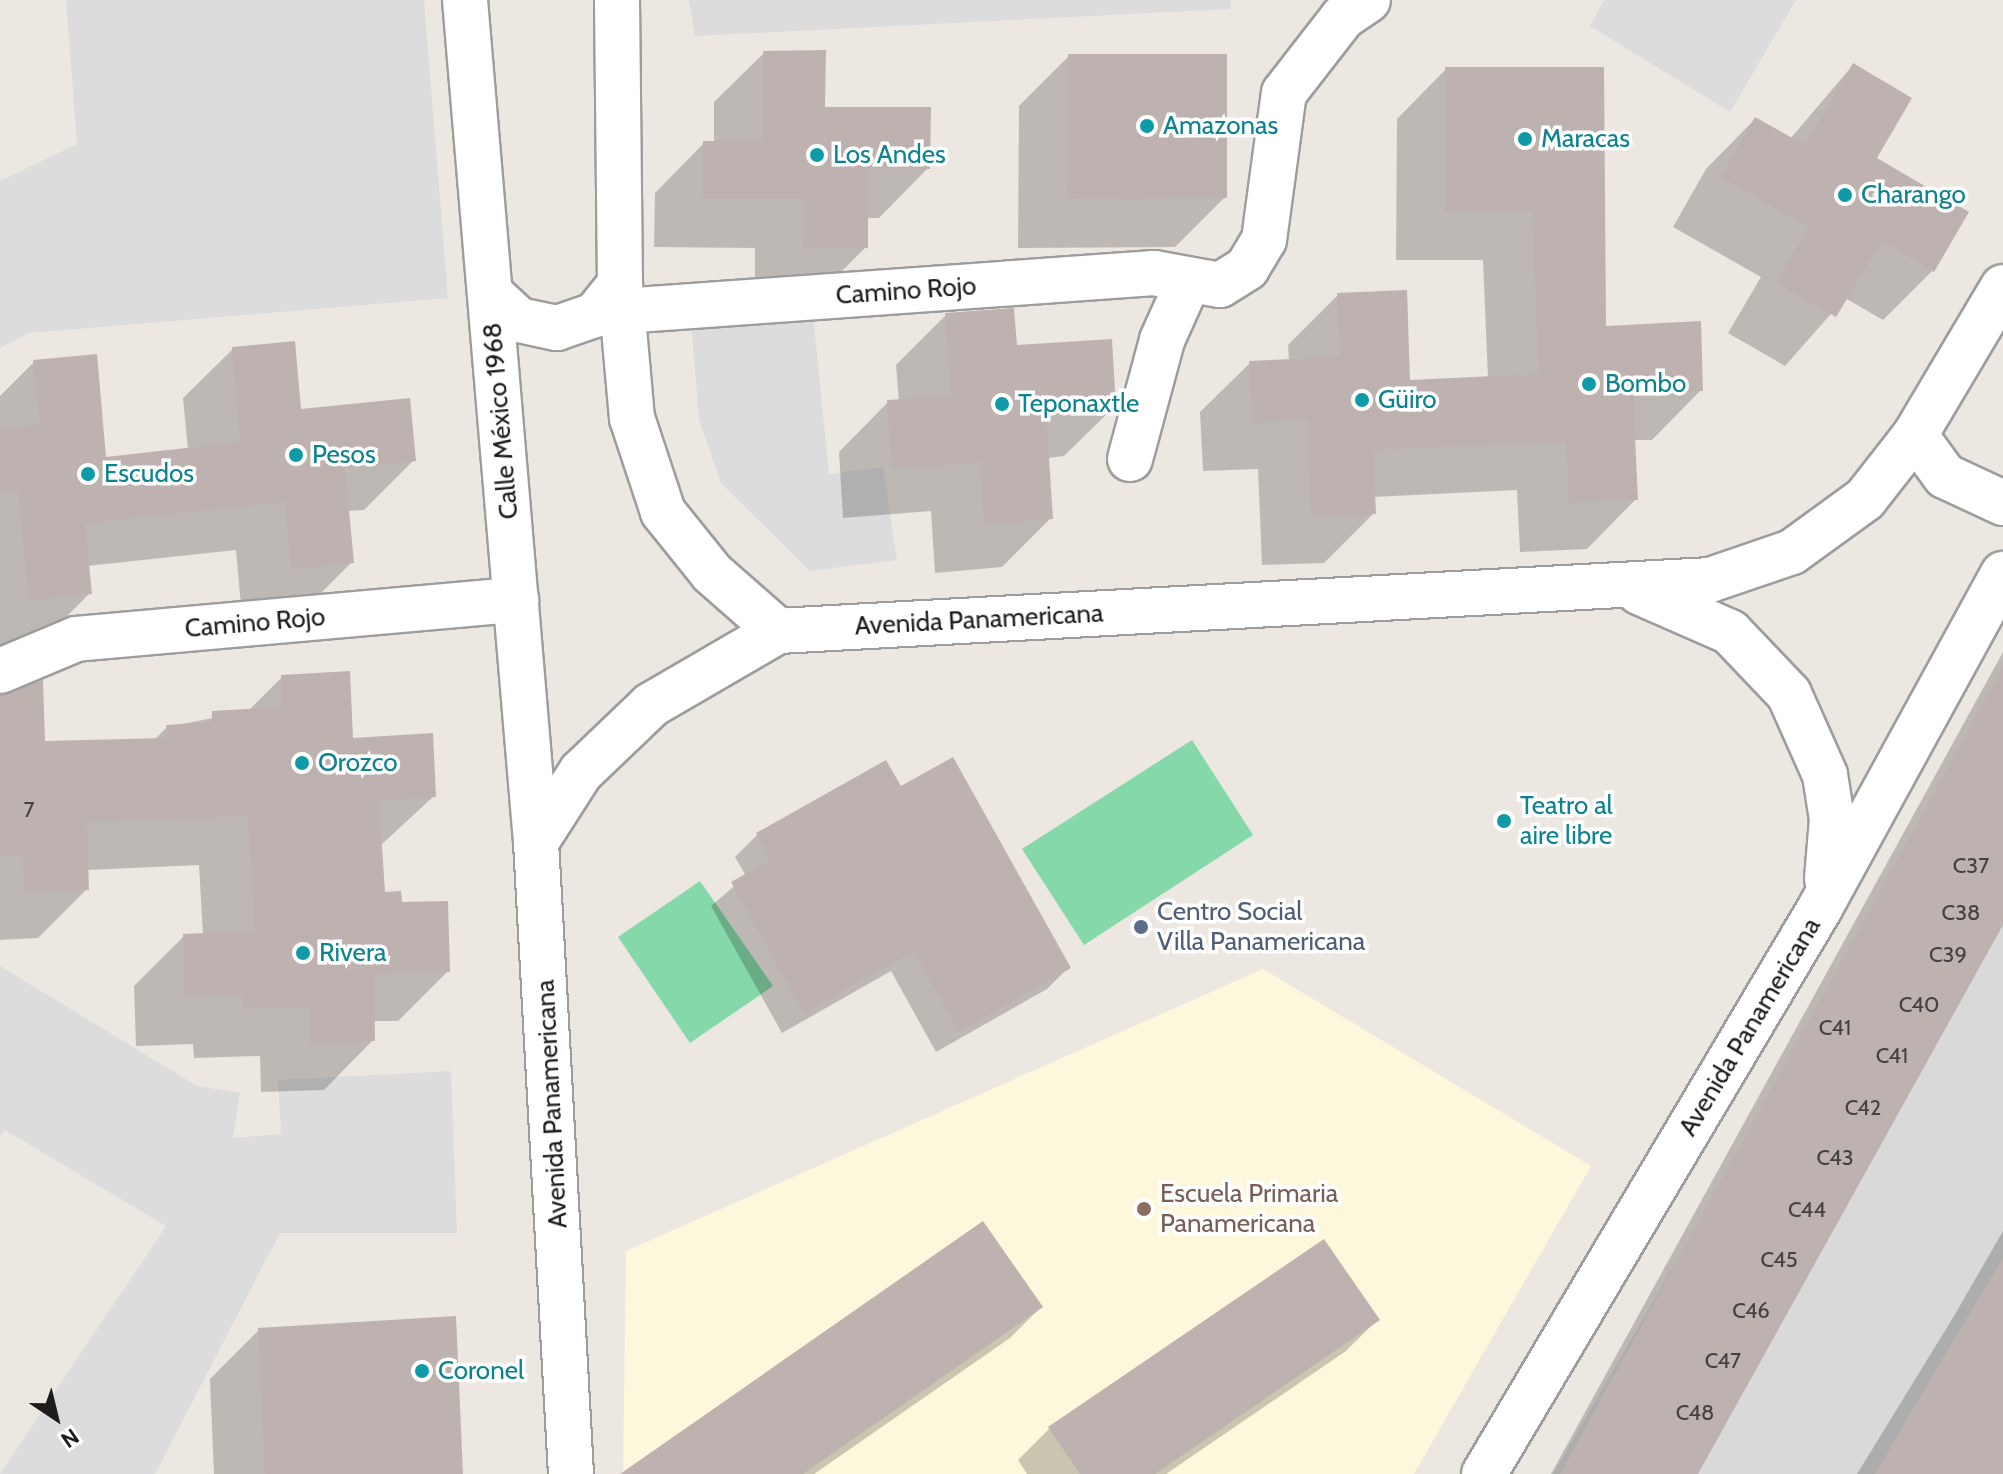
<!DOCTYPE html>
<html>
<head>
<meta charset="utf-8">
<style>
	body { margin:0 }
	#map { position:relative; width:2003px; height:1474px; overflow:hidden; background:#ede7e2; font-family:Cabin,sans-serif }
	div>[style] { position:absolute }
	.residential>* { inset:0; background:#dad9d9 }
	.education>* { inset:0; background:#fdf7db }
	.pitch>* { inset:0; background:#84d8a9 }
	.parking>* { inset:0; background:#dcdcdc }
	.shadow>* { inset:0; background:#0003 }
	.building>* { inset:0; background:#bdb2af }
	.roads { filter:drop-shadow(2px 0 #9d9d9d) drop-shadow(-2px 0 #9d9d9d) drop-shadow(0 2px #9d9d9d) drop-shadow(0 -2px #9d9d9d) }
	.minor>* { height:44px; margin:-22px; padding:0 22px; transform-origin:22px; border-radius:22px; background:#fff }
	.dots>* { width:22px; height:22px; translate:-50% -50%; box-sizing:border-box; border:4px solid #fff; border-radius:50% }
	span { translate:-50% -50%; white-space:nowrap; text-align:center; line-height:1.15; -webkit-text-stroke:7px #fff; paint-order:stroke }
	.number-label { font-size:22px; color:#444241 }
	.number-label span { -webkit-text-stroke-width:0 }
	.culture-label { font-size:26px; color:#0d838f }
	.left { translate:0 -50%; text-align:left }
	.street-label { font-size:26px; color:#1c1c1c }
	.service-label { font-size:26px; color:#4e5e75 }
	.education-label { font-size:26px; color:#785e54 }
	.north { position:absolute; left:16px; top:1378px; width:80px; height:80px; -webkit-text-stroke:6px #fff; paint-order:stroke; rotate:145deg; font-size:22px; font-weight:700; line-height:32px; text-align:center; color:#1c1c1c }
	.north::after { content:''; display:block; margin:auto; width:28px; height:36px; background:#1c1c1c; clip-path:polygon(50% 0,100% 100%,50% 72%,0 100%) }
</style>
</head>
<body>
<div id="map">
	<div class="residential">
		<i style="clip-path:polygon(2003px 698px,2003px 1474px,1553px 1474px)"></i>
	</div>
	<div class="education">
		<i style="clip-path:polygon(1263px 969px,1591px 1166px,1414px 1474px,623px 1474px,626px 1251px)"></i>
	</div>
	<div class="pitch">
		<i style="clip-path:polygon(1192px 740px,1253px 835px,1084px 945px,1022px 849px)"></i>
		<i style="clip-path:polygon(700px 881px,773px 986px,690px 1043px,618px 937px)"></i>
	</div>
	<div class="parking">
		<i style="clip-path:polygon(66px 0,424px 0,448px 298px,28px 333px,0 348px,0 181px,77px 144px)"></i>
		<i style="clip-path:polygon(689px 0,1230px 0,1231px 9px,695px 36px)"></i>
		<i style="clip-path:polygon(1604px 0,1796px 0,1730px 112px,1590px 26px)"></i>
		<i style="clip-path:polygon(812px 304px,829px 474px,883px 467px,897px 560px,810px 571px,721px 483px,699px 420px,691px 321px)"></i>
		<i style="clip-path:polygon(0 966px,197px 1086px,240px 1093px,233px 1138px,281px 1134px,278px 1080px,451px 1071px,457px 1233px,280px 1233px,155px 1474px,0 1474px,166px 1226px,5px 1130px,0 1137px)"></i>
	</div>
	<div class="shadow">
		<i style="clip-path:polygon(764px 53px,823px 109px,928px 168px,879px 218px,866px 218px,866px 247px,816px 297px,755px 298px,755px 248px,654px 247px,655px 193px,704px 143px,714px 143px,714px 102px)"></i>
		<i style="clip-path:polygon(1069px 56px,1225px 197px,1175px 247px,1018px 248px,1019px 106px)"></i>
		<i style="clip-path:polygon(1853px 65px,1874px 159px,1932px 271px,1883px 320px,1845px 298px,1785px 366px,1728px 333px,1761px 277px,1673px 227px,1706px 169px,1755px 119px,1790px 139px)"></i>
		<i style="clip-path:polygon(1446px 69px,1604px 328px,1701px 390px,1652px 440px,1633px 440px,1636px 499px,1587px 549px,1520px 552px,1517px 490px,1373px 497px,1374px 513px,1324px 563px,1262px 565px,1258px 469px,1203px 471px,1200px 412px,1250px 363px,1289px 361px,1288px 345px,1338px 295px,1409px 382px,1488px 378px,1483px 260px,1396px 260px,1397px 119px)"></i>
		<i style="clip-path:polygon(946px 315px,1114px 407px,1064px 456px,1047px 458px,1051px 518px,1002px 567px,935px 573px,931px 511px,843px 518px,839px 452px,888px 402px,899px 402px,896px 365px)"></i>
		<i style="clip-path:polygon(233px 349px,299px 411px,414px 460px,364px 510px,347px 511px,352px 562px,302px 612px,242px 617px,236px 550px,87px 566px,90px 593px,40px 643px,0 647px,0 396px,34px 362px,104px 459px,188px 450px,183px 398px)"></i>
		<i style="clip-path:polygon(2003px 652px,2003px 917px,1696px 1474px,1551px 1474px)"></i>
		<i style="clip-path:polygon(282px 677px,351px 740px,434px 796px,380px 846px,384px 894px,400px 904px,448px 971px,398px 1021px,373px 1021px,373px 1040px,324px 1090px,261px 1092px,260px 1056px,194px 1058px,193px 1044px,136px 1046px,134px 986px,184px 936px,203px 935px,199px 865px,87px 870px,87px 889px,38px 938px,0 940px,0 714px,43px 743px,153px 741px,167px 727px,248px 711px)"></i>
		<i style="clip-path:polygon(901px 789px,1069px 967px,1047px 989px,936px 1052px,891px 971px,782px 1033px,711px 906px,746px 876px,735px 857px,757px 835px)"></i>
		<i style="clip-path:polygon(2003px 1231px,2003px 1474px,1857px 1474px,1954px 1316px)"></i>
		<i style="clip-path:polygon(1323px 1242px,1377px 1320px,1346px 1351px,1166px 1474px,1027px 1474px,1018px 1460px,1049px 1429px)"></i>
		<i style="clip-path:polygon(1041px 1307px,1010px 1338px,814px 1474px,633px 1474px)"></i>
		<i style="clip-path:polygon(259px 1330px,461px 1474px,214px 1474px,210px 1379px)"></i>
	</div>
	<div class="building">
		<i style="clip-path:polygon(826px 50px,825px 107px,931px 107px,930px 169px,868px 169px,868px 248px,803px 249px,804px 199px,703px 199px,703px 141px,763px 141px,763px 51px)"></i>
		<i style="clip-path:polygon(1068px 54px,1227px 54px,1227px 198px,1067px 199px)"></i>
		<i style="clip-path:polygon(1853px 63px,1912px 98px,1877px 158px,1969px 212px,1934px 272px,1882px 241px,1836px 317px,1776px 283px,1809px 227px,1721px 177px,1755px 117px,1805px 145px)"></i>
		<i style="clip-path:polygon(1445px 67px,1604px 67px,1606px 326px,1701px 321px,1703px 391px,1633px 393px,1638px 500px,1569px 503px,1566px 442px,1373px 450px,1376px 514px,1311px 517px,1307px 420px,1252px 423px,1249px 361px,1340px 357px,1337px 293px,1407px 290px,1410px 380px,1539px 374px,1532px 211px,1445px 212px)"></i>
		<i style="clip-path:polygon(1014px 308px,1017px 345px,1112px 339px,1116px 408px,1046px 412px,1053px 519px,984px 524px,980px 462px,892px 470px,887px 400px,951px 396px,945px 313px)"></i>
		<i style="clip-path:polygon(295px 341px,301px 409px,410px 398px,416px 461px,345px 468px,354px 563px,291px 569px,285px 502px,85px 523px,92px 594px,29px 600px,18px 492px,0 493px,0 429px,40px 425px,33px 360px,97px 354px,106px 457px,240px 442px,232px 347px)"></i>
		<i style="clip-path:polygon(2003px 667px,2003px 925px,1698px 1474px,1560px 1474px)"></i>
		<i style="clip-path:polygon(350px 671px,353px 738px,433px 733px,436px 797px,379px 800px,385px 892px,401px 891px,402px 902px,448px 901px,450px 972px,374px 974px,375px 1041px,309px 1043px,309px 1007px,243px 1009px,242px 995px,185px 997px,183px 934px,255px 931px,248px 816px,87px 823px,89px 890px,24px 892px,23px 856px,0 856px,0 695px,43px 680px,45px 741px,167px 738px,166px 725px,212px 722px,212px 711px,282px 707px,281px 675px)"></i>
		<i style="clip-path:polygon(953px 757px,1071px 968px,959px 1032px,914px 951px,804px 1013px,731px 882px,770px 860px,756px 833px,886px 760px,901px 786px)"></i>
		<i style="clip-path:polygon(983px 1221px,1043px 1307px,803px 1474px,620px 1474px)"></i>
		<i style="clip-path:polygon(1324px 1239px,1380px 1320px,1155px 1474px,1080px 1474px,1048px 1427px)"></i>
		<i style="clip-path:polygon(2003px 1258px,2003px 1474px,1875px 1474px,1943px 1358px)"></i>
		<i style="clip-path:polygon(456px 1316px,463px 1474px,265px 1474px,258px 1328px)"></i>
	</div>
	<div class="roads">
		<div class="minor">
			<i style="left:465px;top:0;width:845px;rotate:85.18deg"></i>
			<i style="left:617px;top:0;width:284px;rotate:89.4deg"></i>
			<i style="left:620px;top:284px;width:135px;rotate:84.9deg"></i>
			<i style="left:632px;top:418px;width:99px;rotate:71.7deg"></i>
			<i style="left:663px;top:512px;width:78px;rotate:51.2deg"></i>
			<i style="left:712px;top:573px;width:88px;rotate:41.3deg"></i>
			<i style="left:491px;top:294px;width:38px;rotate:43deg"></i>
			<i style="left:519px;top:320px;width:39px;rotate:12deg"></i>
			<i style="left:557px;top:328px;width:40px;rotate:-18.9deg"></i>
			<i style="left:595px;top:315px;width:40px;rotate:-51deg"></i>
			<i style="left:622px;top:311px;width:533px;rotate:-4.09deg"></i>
			<i style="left:1154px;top:273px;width:67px;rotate:10.3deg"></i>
			<i style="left:1220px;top:285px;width:32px;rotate:-32deg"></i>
			<i style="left:1247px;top:268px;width:33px;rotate:-59deg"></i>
			<i style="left:1264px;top:240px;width:148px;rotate:-82.3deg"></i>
			<i style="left:1284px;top:93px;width:96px;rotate:-52.2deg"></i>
			<i style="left:1343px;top:17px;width:30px;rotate:-34deg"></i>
			<i style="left:1915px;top:435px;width:51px;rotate:53.8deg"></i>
			<i style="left:1945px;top:476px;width:64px;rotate:25deg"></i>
			<i style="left:1130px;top:459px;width:123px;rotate:-74.9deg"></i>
			<i style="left:1162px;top:340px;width:66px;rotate:-65.8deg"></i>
			<i style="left:1639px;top:592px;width:99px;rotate:23.7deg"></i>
			<i style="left:1730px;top:632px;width:86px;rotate:46.4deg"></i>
			<i style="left:1789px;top:694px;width:89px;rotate:66deg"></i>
			<i style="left:1825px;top:775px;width:45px;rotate:81deg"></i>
			<i style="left:1832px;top:819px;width:60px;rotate:94.8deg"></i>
			<i style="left:0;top:671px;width:82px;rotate:-22.8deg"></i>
			<i style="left:76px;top:639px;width:442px;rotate:-5.1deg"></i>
			<i style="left:571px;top:1474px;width:633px;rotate:-93.17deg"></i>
			<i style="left:536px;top:842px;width:83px;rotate:-57.3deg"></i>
			<i style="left:581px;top:772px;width:97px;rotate:-43.7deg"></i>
			<i style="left:651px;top:705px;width:147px;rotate:-30.2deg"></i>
			<i style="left:778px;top:631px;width:933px;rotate:-3.13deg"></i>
			<i style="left:1710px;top:580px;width:87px;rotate:-18.9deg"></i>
			<i style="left:1792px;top:552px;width:90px;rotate:-36deg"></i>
			<i style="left:1865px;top:499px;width:81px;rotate:-52deg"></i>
			<i style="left:1915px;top:435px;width:172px;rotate:-59.3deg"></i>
			<i style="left:1484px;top:1474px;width:658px;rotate:-59.3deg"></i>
			<i style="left:1820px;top:908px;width:381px;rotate:-61.3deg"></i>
		</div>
	</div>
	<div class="dots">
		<i style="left:1147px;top:126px;background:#0f9aa8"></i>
		<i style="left:1525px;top:139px;background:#0f9aa8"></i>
		<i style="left:817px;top:155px;background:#0f9aa8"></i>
		<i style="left:1845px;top:195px;background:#0f9aa8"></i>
		<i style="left:1589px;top:384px;background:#0f9aa8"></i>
		<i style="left:1362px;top:400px;background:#0f9aa8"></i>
		<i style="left:1002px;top:404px;background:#0f9aa8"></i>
		<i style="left:296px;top:455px;background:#0f9aa8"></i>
		<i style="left:88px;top:474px;background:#0f9aa8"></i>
		<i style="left:302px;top:763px;background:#0f9aa8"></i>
		<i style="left:1504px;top:821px;background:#0f9aa8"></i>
		<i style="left:1141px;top:927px;background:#5c6f8a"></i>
		<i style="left:303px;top:953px;background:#0f9aa8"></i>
		<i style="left:1144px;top:1209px;background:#8d6e63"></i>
		<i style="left:422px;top:1371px;background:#0f9aa8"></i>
	</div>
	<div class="number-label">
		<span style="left:29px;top:810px">7</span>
		<span style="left:1971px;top:866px">C37</span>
		<span style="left:1961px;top:913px">C38</span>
		<span style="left:1948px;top:955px">C39</span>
		<span style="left:1919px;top:1005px">C40</span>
		<span style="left:1835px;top:1028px">C41</span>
		<span style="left:1892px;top:1056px">C41</span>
		<span style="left:1863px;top:1108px">C42</span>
		<span style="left:1835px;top:1158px">C43</span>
		<span style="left:1807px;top:1210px">C44</span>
		<span style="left:1779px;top:1260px">C45</span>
		<span style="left:1751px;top:1311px">C46</span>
		<span style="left:1723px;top:1361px">C47</span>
		<span style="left:1695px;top:1413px">C48</span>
	</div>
	<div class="culture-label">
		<span class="left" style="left:1163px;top:126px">Amazonas</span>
		<span class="left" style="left:1541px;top:139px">Maracas</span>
		<span class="left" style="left:833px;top:155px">Los Andes</span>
		<span class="left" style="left:1861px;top:195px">Charango</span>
		<span class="left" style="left:1605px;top:384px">Bombo</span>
		<span class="left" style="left:1378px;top:400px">Güiro</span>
		<span class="left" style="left:1018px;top:404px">Teponaxtle</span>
		<span class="left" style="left:312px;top:455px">Pesos</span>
		<span class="left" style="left:104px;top:474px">Escudos</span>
		<span class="left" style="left:318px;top:763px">Orozco</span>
		<span class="left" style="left:1520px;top:821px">Teatro al<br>aire libre</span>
		<span class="left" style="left:319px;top:953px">Rivera</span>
		<span class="left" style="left:438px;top:1371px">Coronel</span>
	</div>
	<div class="street-label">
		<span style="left:906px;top:291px;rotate:-4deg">Camino Rojo</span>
		<span style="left:501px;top:421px;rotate:-95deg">Calle México 1968</span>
		<span style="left:979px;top:620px;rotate:-3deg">Avenida Panamericana</span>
		<span style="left:255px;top:623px;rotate:-5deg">Camino Rojo</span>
		<span style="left:1750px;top:1027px;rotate:-59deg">Avenida Panamericana</span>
		<span style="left:552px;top:1104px;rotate:-93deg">Avenida Panamericana</span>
	</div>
	<div class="service-label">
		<span class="left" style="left:1157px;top:927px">Centro Social<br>Villa Panamericana</span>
	</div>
	<div class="education-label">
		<span class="left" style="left:1160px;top:1209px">Escuela Primaria<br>Panamericana</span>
	</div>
	<div class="north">N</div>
</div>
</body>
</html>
